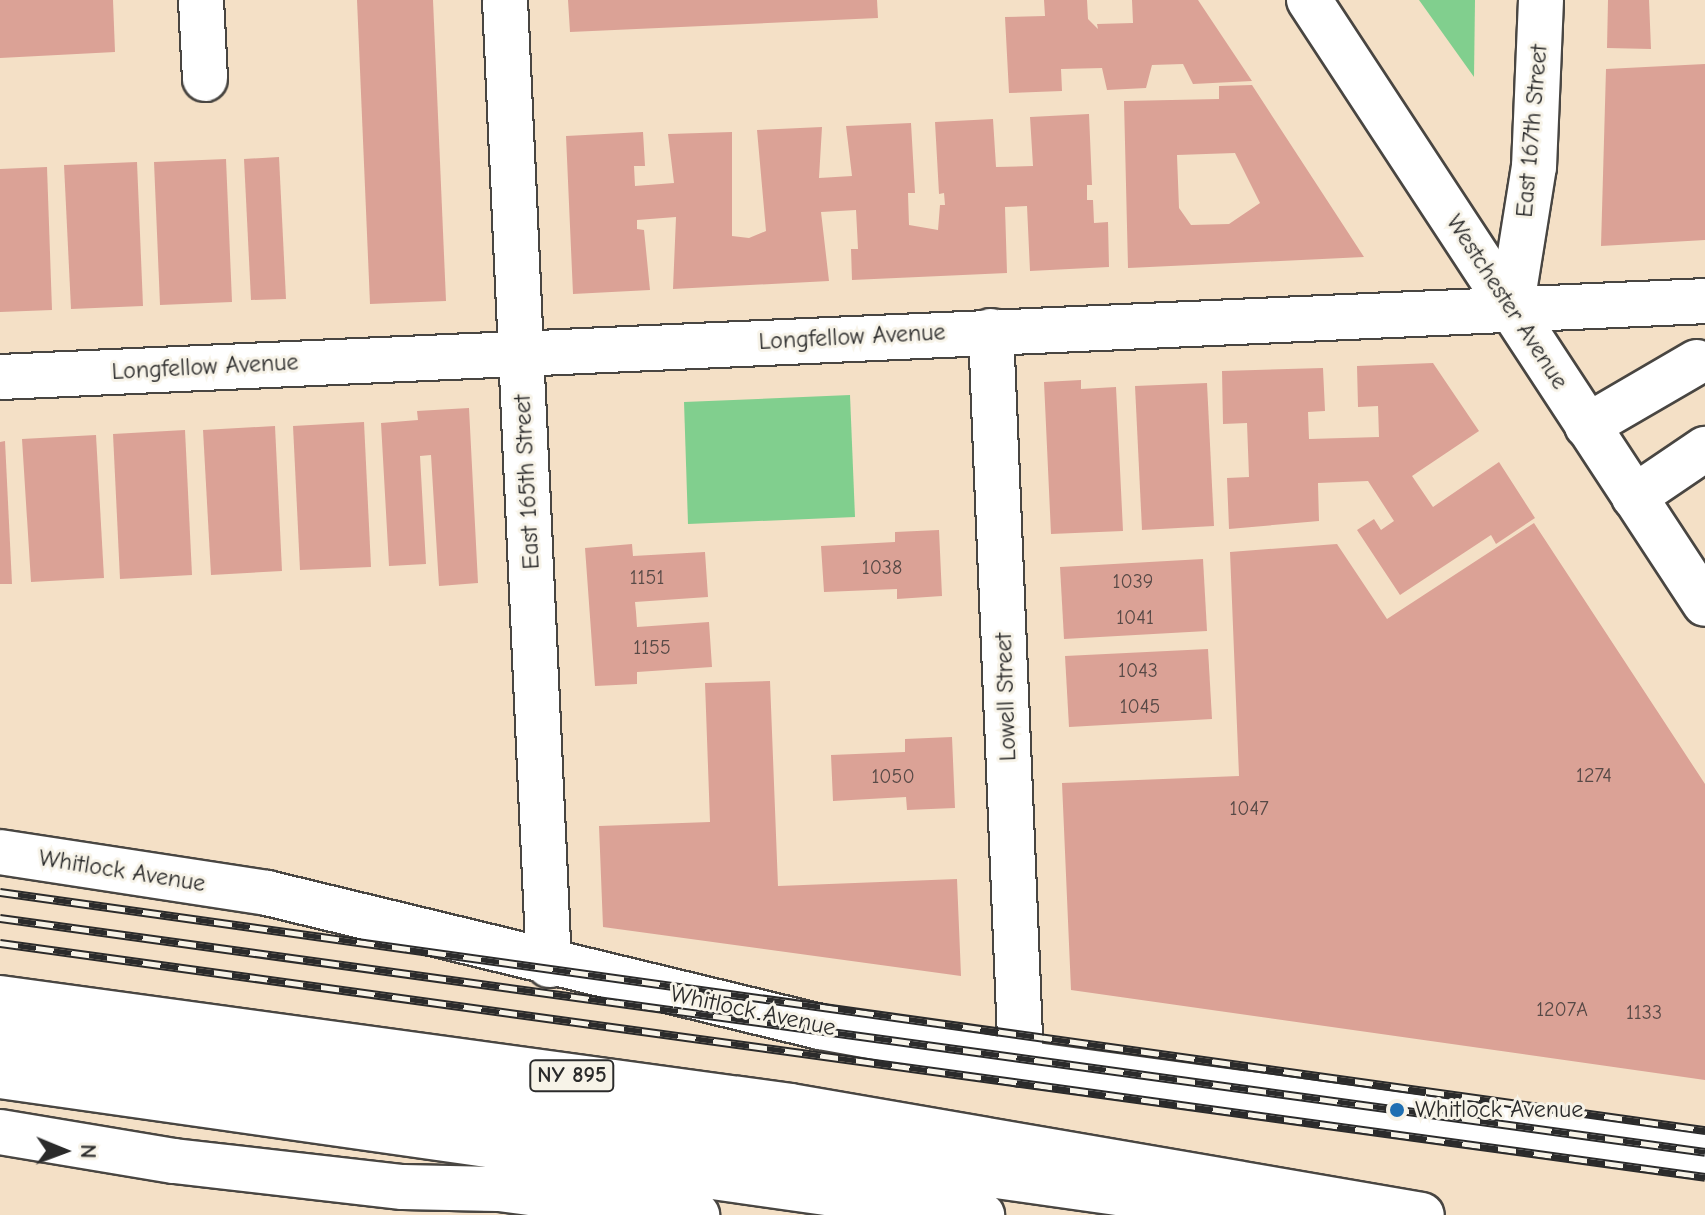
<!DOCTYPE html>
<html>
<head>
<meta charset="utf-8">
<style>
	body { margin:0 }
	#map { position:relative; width:1705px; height:1215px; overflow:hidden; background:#f4e0c6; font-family:"Comic Neue",sans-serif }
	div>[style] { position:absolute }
	.green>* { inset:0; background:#81cf8e }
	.building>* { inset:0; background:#dba296 }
	.roads { filter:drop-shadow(2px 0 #494642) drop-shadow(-2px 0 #494642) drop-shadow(0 2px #494642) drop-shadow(0 -2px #494642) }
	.minor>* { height:44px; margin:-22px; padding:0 22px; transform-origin:22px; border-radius:22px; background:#fff }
	.major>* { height:44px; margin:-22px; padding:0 22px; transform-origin:22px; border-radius:22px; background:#fff }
	.highway>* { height:44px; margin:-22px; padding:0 22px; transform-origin:22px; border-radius:22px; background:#fff }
	.rail>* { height:9px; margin-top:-4.5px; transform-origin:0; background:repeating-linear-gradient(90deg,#f7f3e8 0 18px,#2b2b2b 0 36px); box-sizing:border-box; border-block:2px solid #2b2b2b }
	.dots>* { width:22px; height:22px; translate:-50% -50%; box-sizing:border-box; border:4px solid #f7f3e8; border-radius:50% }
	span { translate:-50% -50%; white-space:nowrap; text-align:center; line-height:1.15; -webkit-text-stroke:6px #f7f3e8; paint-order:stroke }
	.number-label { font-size:20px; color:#574946 }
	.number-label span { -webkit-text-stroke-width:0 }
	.shield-label span { padding:2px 6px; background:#f7f3e8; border:2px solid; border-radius:6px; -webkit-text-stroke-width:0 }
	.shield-label { font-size:22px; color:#2b2b2b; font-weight:700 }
	.street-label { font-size:24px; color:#2b2b2b }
	.poi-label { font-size:24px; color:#2b2b2b }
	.left { translate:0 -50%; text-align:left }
	.north { position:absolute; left:24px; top:1111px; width:80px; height:80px; -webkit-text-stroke:6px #f7f3e8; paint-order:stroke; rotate:91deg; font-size:22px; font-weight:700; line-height:32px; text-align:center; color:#2b2b2b }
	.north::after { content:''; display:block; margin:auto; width:28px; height:36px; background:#2b2b2b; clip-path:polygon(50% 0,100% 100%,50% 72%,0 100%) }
</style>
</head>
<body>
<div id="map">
	<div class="green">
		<i style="clip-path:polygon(1419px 0,1475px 0,1474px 77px)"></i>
		<i style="clip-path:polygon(850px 395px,855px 517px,688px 524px,684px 402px)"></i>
	</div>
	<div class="building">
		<i style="clip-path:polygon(0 0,113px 0,115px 52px,0 58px)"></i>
		<i style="clip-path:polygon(357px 0,433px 0,446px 301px,370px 304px)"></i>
		<i style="clip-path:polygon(568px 0,877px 0,878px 18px,570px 32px)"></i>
		<i style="clip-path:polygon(1044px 0,1087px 0,1088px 19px,1098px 29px,1097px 24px,1133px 23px,1132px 0,1198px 0,1252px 81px,1193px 84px,1183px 64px,1152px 65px,1146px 88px,1107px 90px,1102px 68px,1061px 69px,1062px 91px,1009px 93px,1005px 17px,1045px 16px)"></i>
		<i style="clip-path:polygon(1608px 0,1649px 0,1651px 49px,1607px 48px)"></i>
		<i style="clip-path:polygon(1705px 64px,1705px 240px,1601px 246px,1606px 69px)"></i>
		<i style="clip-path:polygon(evenodd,1252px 85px,1364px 257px,1128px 268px,1124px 101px,1219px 99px,1219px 86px,1252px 85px,1235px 153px,1260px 203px,1229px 224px,1191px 225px,1179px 208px,1177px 155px,1235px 153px)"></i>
		<i style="clip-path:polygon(1089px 114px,1092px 185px,1087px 185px,1087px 200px,1093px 200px,1094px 223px,1108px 222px,1109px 267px,1030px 271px,1027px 206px,1005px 207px,1007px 273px,852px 280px,851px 249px,858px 249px,856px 210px,821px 212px,829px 281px,673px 289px,676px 217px,637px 220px,637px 229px,644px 230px,650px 290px,573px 294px,566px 136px,643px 132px,645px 166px,634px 166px,635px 186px,674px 183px,668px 134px,732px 132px,732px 236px,749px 238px,766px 231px,757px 130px,822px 127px,819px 178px,852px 176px,846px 126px,911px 123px,915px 193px,908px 193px,909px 225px,938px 230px,940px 205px,945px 205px,944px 193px,939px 194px,935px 122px,993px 119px,996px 167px,1033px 166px,1030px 117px)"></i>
		<i style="clip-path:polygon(279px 157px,286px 299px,251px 300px,244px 159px)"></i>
		<i style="clip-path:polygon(226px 159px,232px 302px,160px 305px,154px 162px)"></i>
		<i style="clip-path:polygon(137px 162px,143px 306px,71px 309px,64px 165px)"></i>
		<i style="clip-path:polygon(47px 167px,52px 310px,0 312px,0 169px)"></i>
		<i style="clip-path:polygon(1433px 363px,1479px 431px,1412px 476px,1433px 507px,1499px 462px,1535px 518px,1496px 544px,1491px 535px,1400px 595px,1357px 530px,1374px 519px,1381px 530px,1394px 521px,1368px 481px,1318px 483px,1319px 521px,1229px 529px,1227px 478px,1249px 477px,1247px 423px,1223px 424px,1222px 371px,1323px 368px,1325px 411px,1308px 412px,1309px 439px,1379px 437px,1378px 406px,1358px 407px,1357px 366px)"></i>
		<i style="clip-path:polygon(1081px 380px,1081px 389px,1116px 387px,1123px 531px,1051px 534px,1044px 382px)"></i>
		<i style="clip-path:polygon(1207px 383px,1214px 526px,1142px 530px,1135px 386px)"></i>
		<i style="clip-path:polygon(469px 408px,478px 583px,439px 586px,431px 455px,420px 456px,426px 564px,389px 566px,381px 423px,418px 420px,417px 411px)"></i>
		<i style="clip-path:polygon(364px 422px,371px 567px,300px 570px,293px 426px)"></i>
		<i style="clip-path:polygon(275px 426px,282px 571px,211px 575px,203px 430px)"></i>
		<i style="clip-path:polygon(185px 430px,192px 575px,120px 579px,113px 434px)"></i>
		<i style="clip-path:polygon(96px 435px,104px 578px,31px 582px,22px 439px)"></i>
		<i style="clip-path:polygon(5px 441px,12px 584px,0 584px,0 442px)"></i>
		<i style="clip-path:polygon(1534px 523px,1705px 784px,1705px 1080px,1071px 990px,1062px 783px,1239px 776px,1230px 552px,1337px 544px,1387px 619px)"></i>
		<i style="clip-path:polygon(939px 530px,942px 596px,897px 599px,897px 589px,824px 592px,821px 546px,895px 542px,895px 532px)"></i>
		<i style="clip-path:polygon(632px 544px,633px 556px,705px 552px,708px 597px,635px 602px,636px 612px,637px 627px,709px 622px,712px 667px,637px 672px,637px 684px,595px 686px,585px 548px)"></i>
		<i style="clip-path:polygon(1203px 559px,1207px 631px,1064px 639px,1060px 567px)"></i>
		<i style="clip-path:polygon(1208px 649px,1212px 719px,1069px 727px,1065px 656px)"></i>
		<i style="clip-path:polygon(770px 681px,778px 886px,957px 879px,961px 976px,603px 927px,599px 826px,710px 822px,705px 683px)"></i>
		<i style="clip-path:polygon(952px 737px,955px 808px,907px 810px,906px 797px,833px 801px,831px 755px,905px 752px,905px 739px)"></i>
	</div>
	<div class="roads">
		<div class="minor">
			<i style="left:201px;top:0;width:79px;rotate:87.1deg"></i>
			<i style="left:505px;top:0;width:966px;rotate:87.39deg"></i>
			<i style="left:1511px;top:310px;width:145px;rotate:-80.9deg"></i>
			<i style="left:1534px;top:167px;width:167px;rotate:-87.6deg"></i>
			<i style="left:991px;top:331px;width:733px;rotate:87.65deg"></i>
			<i style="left:0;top:377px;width:1707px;rotate:-2.55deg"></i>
			<i style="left:1587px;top:426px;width:127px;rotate:-30.2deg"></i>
			<i style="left:1634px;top:497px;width:86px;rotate:-34.1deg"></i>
		</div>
		<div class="major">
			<i style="left:1309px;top:0;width:722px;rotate:56.75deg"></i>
			<i style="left:0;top:852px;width:270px;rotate:8.7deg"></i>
			<i style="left:267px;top:893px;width:569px;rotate:13.62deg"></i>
			<i style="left:820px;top:1027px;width:204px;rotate:10.2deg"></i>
			<i style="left:1021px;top:1063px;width:690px;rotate:7.74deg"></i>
			<i style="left:0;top:1035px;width:1285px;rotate:8.05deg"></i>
			<i style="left:0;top:1076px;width:992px;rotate:8.06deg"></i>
		</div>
		<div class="highway">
			<i style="left:0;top:998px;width:797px;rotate:7.78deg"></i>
			<i style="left:790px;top:1106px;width:641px;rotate:9.79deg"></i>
			<i style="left:0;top:1132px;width:176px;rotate:9.5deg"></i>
			<i style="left:174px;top:1161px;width:230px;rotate:6.5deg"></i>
			<i style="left:403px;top:1187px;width:96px;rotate:1.2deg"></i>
			<i style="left:499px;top:1189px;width:200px;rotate:7.5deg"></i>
		</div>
	</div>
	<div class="rail">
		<i style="left:0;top:892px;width:1722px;rotate:7.95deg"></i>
		<i style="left:0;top:918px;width:1721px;rotate:7.81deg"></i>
		<i style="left:0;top:943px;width:1721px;rotate:7.81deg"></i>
	</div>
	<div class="dots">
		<i style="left:1397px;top:1110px;background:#1f6fb2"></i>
	</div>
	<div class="number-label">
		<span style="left:882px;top:567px">1038</span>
		<span style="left:647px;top:577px">1151</span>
		<span style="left:1133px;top:581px">1039</span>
		<span style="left:1135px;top:617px">1041</span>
		<span style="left:652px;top:647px">1155</span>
		<span style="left:1138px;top:670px">1043</span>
		<span style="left:1140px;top:706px">1045</span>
		<span style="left:1594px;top:775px">1274</span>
		<span style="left:893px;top:776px">1050</span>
		<span style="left:1249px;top:808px">1047</span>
		<span style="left:1562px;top:1009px">1207A</span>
		<span style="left:1644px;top:1012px">1133</span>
	</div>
	<div class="shield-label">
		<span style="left:572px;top:1076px">NY 895</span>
	</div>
	<div class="street-label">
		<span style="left:1532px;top:131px;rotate:-85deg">East 167th Street</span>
		<span style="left:1507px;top:302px;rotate:57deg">Westchester Avenue</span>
		<span style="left:852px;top:337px;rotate:-3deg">Longfellow Avenue</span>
		<span style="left:205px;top:367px;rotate:-3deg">Longfellow Avenue</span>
		<span style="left:527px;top:482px;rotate:-93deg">East 165th Street</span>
		<span style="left:1006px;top:697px;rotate:-92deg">Lowell Street</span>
		<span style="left:122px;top:871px;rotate:9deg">Whitlock Avenue</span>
		<span style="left:753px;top:1011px;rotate:12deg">Whitlock Avenue</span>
	</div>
	<div class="poi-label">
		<span class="left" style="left:1415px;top:1110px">Whitlock Avenue</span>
	</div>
	<div class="north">N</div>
</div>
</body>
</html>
